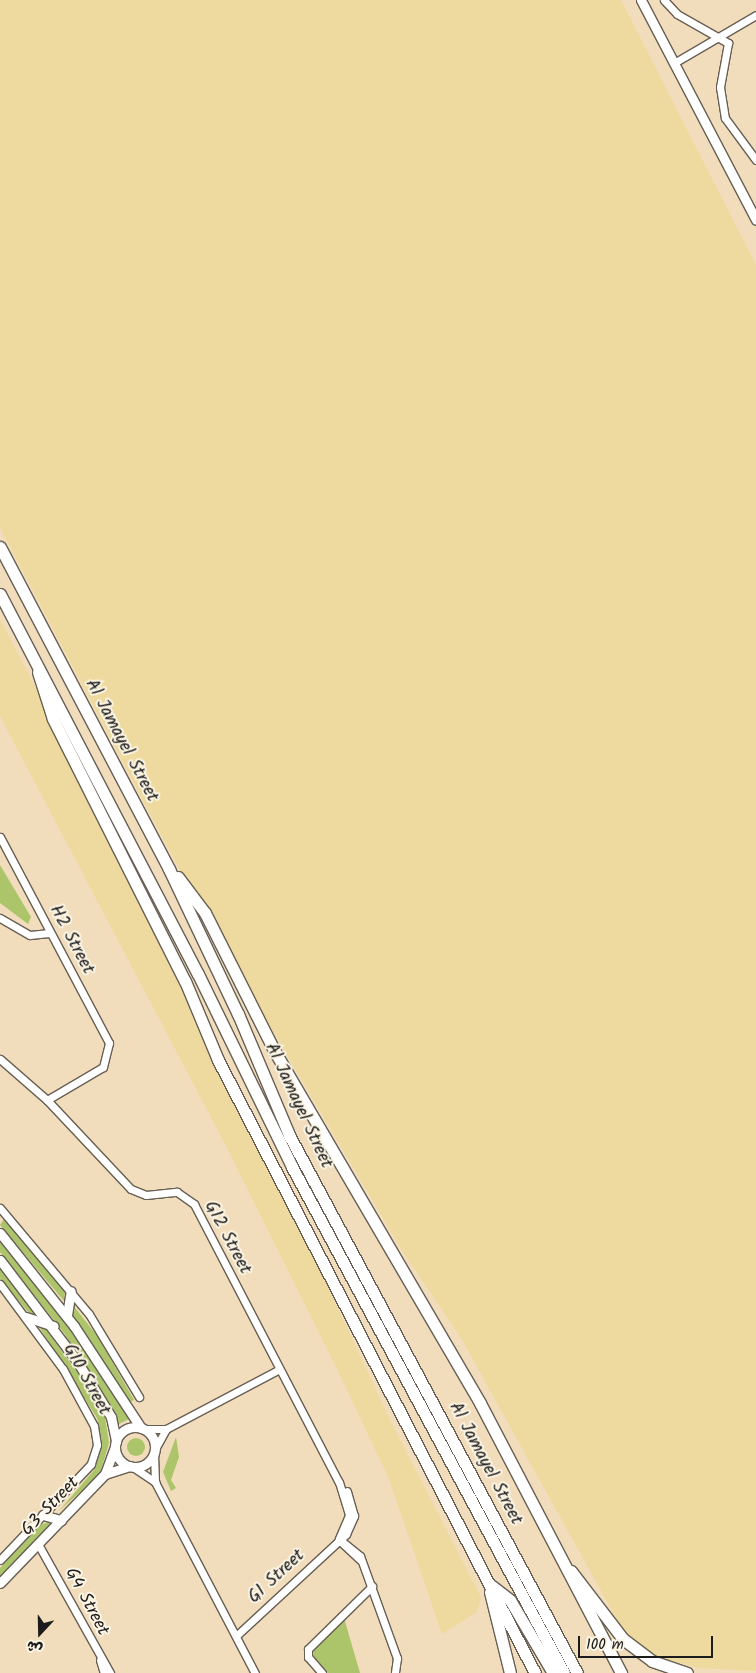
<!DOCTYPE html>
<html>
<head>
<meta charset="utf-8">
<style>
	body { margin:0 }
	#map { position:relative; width:756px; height:1673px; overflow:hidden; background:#f1dcbb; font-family:Kalam,"Playpen Sans Arabic",sans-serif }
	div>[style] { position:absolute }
	.green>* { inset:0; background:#adc56a }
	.round { border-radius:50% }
	.sand>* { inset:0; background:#eeda9e }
	.roads { filter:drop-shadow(1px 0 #675f54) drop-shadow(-1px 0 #675f54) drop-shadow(0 1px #675f54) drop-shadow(0 -1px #675f54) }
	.minor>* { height:7px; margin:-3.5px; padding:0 3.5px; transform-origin:3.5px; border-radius:3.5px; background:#fff }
	.tertiary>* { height:9px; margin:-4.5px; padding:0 4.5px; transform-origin:4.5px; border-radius:4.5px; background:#fff }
	.tertiary>.ring { margin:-4.5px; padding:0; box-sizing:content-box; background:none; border:9px solid #fff; border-radius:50% }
	.primary>* { height:11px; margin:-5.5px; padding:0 5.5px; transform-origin:5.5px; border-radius:5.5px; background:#fff }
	span { translate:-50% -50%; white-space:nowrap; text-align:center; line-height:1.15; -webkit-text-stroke:4px #fcf5e5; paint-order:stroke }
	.street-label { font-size:18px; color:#1c1c1c }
	.north { position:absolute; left:15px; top:1608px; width:50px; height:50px; -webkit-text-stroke:4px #fcf5e5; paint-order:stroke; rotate:201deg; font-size:14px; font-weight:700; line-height:20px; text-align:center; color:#1c1c1c }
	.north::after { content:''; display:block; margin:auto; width:18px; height:22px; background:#1c1c1c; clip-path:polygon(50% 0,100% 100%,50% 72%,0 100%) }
	.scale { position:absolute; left:578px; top:1636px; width:135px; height:22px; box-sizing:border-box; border:2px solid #1c1c1c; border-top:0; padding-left:6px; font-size:15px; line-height:18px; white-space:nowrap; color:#1c1c1c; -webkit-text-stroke:4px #fcf5e5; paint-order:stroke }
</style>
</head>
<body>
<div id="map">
	<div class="green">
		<i style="clip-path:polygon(0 865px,31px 917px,28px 924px,0 903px)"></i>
		<i style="clip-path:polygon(4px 1219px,65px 1292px,64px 1301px,0 1225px)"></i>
		<i style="clip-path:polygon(0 1242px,70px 1329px,129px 1419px,119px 1424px,64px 1333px,0 1252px)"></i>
		<i style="clip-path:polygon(0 1267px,16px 1286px,39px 1317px,28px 1312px,0 1278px)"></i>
		<i style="clip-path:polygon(72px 1304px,98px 1337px,134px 1400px,128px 1403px,73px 1316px)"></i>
		<i style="clip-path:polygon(44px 1327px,91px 1391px,105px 1417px,109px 1443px,100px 1474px,59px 1511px,94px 1470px,102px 1442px,97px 1418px,40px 1328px)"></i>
		<i style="clip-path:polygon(176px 1437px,179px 1457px,171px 1480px,176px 1488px,171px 1491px,163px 1472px)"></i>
		<i class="round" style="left:127px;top:1438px;width:18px;height:18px"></i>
		<i style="clip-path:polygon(51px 1521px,53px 1522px,0 1577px,0 1568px,40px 1525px)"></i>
		<i style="clip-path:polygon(344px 1618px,360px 1673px,328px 1673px,311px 1653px)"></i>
	</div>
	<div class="sand">
		<i style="clip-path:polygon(0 0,621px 0,756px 265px,756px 1671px,699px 1668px,658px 1658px,626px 1636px,461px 1338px,403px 1252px,196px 901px,0 528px)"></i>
		<i style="clip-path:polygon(0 619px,157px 923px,392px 1424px,481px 1597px,477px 1612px,442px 1634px,389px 1479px,339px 1373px,225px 1144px,0 716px)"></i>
	</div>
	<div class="roads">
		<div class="minor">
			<i style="left:664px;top:0;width:19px;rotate:47deg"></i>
			<i style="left:677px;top:14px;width:59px;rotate:29.6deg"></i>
			<i style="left:728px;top:43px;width:45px;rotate:100.3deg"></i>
			<i style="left:720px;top:87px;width:31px;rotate:81deg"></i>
			<i style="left:725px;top:118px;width:52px;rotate:53.6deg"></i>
			<i style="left:674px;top:63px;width:95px;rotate:-30.3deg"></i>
			<i style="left:0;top:837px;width:233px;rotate:62.1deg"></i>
			<i style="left:109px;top:1043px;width:25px;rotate:104deg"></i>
			<i style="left:103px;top:1067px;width:65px;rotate:149.5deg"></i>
			<i style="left:0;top:918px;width:34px;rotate:30deg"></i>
			<i style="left:30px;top:935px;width:19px;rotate:-6deg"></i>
			<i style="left:0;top:1059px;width:62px;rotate:41.1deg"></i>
			<i style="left:47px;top:1100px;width:122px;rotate:46.7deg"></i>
			<i style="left:131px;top:1189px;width:16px;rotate:22deg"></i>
			<i style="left:146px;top:1195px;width:31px;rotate:-6deg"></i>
			<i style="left:177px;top:1192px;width:21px;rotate:35deg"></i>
			<i style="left:194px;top:1204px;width:314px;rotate:62.5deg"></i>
			<i style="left:339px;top:1482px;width:34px;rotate:73deg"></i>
			<i style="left:349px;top:1515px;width:26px;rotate:113deg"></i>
			<i style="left:0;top:1208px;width:138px;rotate:50deg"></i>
			<i style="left:89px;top:1314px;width:97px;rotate:58.9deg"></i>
			<i style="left:0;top:1284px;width:106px;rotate:53.5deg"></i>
			<i style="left:63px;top:1369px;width:65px;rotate:61.5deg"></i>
			<i style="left:94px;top:1426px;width:19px;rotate:81deg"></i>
			<i style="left:97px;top:1445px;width:20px;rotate:108deg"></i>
			<i style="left:91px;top:1464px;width:132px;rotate:133.5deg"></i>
			<i style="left:145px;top:1429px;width:21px"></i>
			<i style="left:166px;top:1429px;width:127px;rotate:-27.8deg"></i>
			<i style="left:155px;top:1449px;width:23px;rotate:-61deg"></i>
			<i style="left:154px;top:1453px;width:29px;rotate:88deg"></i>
			<i style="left:155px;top:1482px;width:216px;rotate:62.4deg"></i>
			<i style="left:133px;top:1467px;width:27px;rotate:34deg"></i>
			<i style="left:339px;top:1539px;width:27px;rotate:39deg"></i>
			<i style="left:360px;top:1556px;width:109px;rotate:70.1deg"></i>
			<i style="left:397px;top:1658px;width:15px;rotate:98deg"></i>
			<i style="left:341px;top:1542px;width:26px;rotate:43deg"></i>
			<i style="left:38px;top:1544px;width:148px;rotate:60.8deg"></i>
			<i style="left:236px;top:1636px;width:150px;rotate:-42.8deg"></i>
			<i style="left:346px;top:1534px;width:20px;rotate:-66deg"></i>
			<i style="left:354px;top:1516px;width:26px;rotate:-106deg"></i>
			<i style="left:322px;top:1673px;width:21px;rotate:-131deg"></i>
			<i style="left:308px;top:1657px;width:8px;rotate:-90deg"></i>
			<i style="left:308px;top:1649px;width:90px;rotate:-44.5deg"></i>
		</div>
		<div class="tertiary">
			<i style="left:641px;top:0;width:248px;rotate:62.4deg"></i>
			<i style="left:0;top:1233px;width:119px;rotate:51.5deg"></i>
			<i style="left:74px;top:1326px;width:122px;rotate:56.7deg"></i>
			<i style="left:0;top:1260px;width:127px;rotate:52.7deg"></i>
			<i style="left:77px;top:1361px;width:66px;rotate:58.7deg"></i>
			<i style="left:111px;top:1417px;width:25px;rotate:78deg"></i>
			<i style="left:67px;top:1315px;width:24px;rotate:-81deg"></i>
			<i style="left:26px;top:1317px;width:29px;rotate:18deg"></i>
			<i class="ring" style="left:115px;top:1427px;width:31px;height:31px"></i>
			<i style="left:105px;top:1474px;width:26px;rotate:-18deg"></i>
			<i style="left:43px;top:1515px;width:19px;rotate:16deg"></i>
			<i style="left:0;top:1583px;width:151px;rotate:-46.1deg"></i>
			<i style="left:105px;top:1474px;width:29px;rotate:-70deg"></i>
			<i style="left:101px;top:1660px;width:14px;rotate:73deg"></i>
		</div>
		<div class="primary">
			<i style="left:0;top:547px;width:364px;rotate:62.3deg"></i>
			<i style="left:169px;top:869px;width:161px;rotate:64.6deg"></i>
			<i style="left:238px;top:1014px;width:131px;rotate:67.1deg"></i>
			<i style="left:289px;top:1135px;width:610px;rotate:61.84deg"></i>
			<i style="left:0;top:594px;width:428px;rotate:62.5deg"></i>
			<i style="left:198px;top:974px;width:215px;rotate:64deg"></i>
			<i style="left:292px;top:1167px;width:574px;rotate:61.74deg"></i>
			<i style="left:38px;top:672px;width:49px;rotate:72.3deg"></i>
			<i style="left:53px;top:719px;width:293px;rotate:63.3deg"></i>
			<i style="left:185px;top:981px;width:86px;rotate:67.3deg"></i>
			<i style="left:218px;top:1060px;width:690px;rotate:62.66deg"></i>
			<i style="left:178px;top:877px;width:45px;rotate:53.1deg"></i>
			<i style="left:205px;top:913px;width:156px;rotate:63.3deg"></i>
			<i style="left:275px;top:1052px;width:406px;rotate:59.7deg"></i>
			<i style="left:480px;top:1403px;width:305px;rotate:62.4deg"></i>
			<i style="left:571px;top:1571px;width:86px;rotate:52.6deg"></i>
			<i style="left:623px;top:1639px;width:36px;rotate:37deg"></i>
			<i style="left:652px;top:1661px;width:37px;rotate:19deg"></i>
			<i style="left:492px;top:1586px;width:23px;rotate:38deg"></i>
			<i style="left:510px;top:1600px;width:85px;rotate:59.5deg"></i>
			<i style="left:490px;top:1592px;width:83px;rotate:76.1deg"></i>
		</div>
	</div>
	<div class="street-label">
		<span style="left:121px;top:741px;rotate:62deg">Al Jamayel Street</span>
		<span style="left:71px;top:940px;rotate:62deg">H2 Street</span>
		<span style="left:298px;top:1106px;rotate:65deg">Al Jamayel Street</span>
		<span style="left:227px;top:1238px;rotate:62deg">G12 Street</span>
		<span style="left:86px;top:1380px;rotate:61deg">G10 Street</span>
		<span style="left:485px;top:1464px;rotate:62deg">Al Jamayel Street</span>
		<span style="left:51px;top:1507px;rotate:-46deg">G3 Street</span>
		<span style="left:277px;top:1577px;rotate:-43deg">G1 Street</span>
		<span style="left:86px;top:1602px;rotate:62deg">G4 Street</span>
	</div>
	<div class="north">ش</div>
	<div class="scale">100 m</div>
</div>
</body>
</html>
